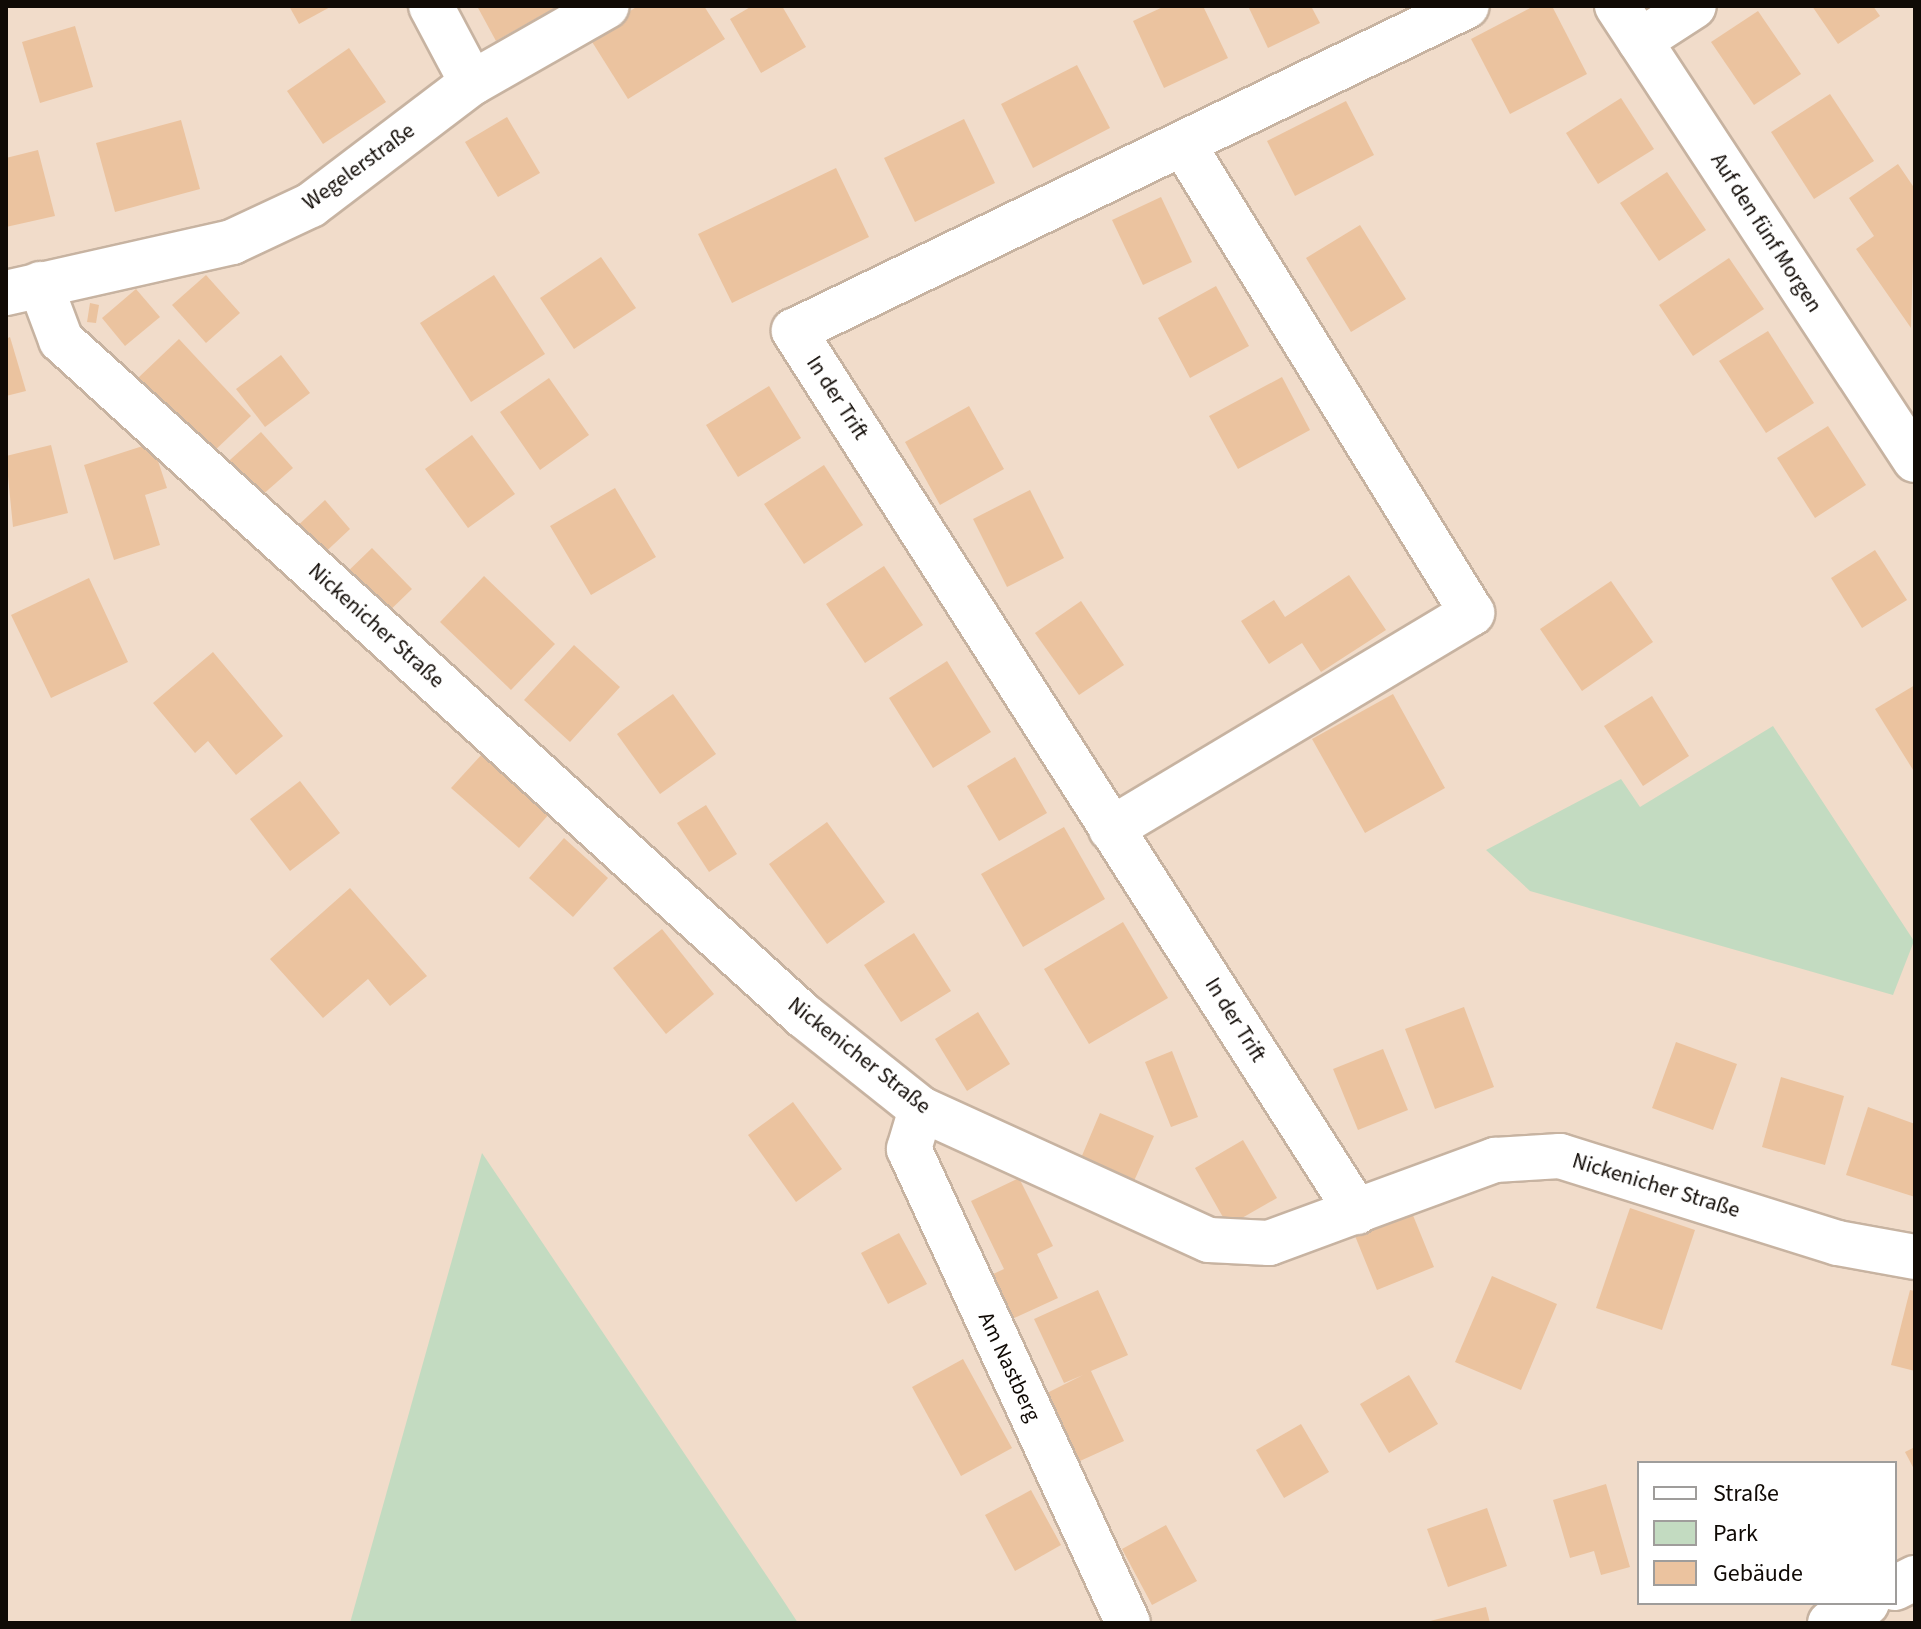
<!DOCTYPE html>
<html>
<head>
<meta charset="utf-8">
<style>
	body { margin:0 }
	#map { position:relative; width:1921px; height:1629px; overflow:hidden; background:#f1dcca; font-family:"Source Sans 3",sans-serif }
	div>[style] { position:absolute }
	.green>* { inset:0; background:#c3dbc1 }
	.building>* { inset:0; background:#ebc39f }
	.roads { filter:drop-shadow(2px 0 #c7b3a1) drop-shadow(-2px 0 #c7b3a1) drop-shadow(0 2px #c7b3a1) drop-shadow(0 -2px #c7b3a1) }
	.minor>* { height:44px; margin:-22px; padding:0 22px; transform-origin:22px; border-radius:22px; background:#fff }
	span { translate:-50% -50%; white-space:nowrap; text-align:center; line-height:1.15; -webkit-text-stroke:8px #fff; paint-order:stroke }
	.street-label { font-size:22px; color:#100a05 }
	.frame { position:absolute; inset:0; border:8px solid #100a05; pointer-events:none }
	.legend { position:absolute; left:1637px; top:1461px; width:260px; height:144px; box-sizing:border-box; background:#fff; border:2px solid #9f9d9b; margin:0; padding:10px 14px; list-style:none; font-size:24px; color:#100a05 }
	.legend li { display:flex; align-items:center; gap:16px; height:40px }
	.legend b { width:40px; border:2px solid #9f9d9b }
</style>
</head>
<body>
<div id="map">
	<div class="green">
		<i style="clip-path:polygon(1773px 726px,1914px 941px,1893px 995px,1530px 891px,1486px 850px,1621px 779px,1640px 807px)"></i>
		<i style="clip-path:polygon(482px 1153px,783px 1600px,798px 1623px,350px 1623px)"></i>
	</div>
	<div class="building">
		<i style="clip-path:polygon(289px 6px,332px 6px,299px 24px)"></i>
		<i style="clip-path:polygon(477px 6px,558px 6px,496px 41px)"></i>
		<i style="clip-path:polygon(638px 6px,704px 6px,725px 39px,628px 99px,589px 37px)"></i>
		<i style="clip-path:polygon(752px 6px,782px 6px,806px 47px,761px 73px,730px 19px)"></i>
		<i style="clip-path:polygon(1165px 6px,1203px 6px,1228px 58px,1164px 88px,1133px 21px)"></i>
		<i style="clip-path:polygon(1248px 6px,1311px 6px,1320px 23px,1268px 48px)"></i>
		<i style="clip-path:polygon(1534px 6px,1552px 6px,1587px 74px,1510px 114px,1471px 39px)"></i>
		<i style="clip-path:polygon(1812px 6px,1873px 6px,1880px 16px,1838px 44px)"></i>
		<i style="clip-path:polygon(1758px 11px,1801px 74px,1754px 105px,1711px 42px)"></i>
		<i style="clip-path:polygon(75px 26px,93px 87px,40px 103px,22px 42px)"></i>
		<i style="clip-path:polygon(349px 48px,386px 102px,323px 144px,287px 91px)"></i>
		<i style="clip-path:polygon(1077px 65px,1110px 128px,1033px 168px,1001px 104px)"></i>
		<i style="clip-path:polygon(1830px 94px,1874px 161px,1814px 199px,1771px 132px)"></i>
		<i style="clip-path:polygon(1621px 98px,1654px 149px,1598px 184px,1566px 133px)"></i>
		<i style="clip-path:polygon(1346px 101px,1374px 155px,1295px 196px,1267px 141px)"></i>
		<i style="clip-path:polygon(507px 117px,540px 173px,498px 197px,465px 142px)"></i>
		<i style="clip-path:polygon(964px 119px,995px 183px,915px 222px,884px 158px)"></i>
		<i style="clip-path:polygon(181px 120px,200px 189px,115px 212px,96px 143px)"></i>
		<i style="clip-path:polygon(38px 150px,55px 216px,6px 227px,6px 158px)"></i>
		<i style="clip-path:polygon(1898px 164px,1915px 189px,1911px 328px,1856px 249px,1874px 236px,1849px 198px)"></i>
		<i style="clip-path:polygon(836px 168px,869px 237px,732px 303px,698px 234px)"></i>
		<i style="clip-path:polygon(1667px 172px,1706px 230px,1659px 261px,1620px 203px)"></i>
		<i style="clip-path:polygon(1161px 197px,1192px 262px,1143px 285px,1112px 220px)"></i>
		<i style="clip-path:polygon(1360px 225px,1406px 299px,1351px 332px,1306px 258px)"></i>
		<i style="clip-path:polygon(601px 257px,636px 308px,574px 349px,540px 298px)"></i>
		<i style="clip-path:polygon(1729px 258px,1764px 309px,1693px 356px,1659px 305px)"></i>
		<i style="clip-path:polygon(206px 275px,240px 313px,206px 343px,172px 305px)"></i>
		<i style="clip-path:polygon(494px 275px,545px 354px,471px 402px,420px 323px)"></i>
		<i style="clip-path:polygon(1216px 286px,1249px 346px,1190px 378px,1158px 318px)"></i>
		<i style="clip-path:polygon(136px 289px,160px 317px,125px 346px,102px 318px)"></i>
		<i style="clip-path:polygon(90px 303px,99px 305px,96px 323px,87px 322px)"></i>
		<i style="clip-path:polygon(1768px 331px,1814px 403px,1766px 433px,1719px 361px)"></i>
		<i style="clip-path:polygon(10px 337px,26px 391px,6px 396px,6px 339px)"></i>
		<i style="clip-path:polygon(179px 339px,251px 416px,211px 454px,138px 378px)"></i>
		<i style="clip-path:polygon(281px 355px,310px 393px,265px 427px,236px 389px)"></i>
		<i style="clip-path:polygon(1282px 377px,1310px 430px,1238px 469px,1209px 416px)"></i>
		<i style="clip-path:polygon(549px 378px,589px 435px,540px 470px,500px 412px)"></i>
		<i style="clip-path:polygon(769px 386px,801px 438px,738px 477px,706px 425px)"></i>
		<i style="clip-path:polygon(969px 406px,1004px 469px,940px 505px,905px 442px)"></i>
		<i style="clip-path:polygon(1828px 426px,1866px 485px,1815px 518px,1777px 458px)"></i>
		<i style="clip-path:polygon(261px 432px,293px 468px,252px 504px,221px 468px)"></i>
		<i style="clip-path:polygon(472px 435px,515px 494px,468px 528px,425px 469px)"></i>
		<i style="clip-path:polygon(152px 443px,167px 488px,145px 495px,160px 545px,114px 560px,84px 465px)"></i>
		<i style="clip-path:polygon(51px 445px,68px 513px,13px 527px,6px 456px)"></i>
		<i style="clip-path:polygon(824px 465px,863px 525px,804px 564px,764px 504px)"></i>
		<i style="clip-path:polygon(615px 488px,656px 557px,591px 595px,550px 526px)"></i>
		<i style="clip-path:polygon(1030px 490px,1064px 558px,1007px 587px,973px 519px)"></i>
		<i style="clip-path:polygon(325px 500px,350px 529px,317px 560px,291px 532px)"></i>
		<i style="clip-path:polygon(372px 548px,412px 589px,381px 619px,341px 578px)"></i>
		<i style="clip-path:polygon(1875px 550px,1907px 600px,1862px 628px,1831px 578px)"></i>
		<i style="clip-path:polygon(884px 566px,923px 625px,865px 663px,826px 604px)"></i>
		<i style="clip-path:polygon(1349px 575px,1386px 630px,1321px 672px,1302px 643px,1269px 664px,1241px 621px,1274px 600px,1285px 617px)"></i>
		<i style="clip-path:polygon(484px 576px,555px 644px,511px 690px,440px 622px)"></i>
		<i style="clip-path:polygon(89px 578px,128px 662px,51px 698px,11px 615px)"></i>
		<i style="clip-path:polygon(1611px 581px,1653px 642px,1582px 691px,1540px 629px)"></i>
		<i style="clip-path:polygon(1081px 601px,1124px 665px,1079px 695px,1035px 633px)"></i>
		<i style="clip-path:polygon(574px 645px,620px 687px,570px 742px,524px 700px)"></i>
		<i style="clip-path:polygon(213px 652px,283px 736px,236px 775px,208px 741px,195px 753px,153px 703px)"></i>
		<i style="clip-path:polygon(947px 661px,991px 732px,933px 768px,889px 698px)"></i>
		<i style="clip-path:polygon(1915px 685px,1915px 773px,1875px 709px)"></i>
		<i style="clip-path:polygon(673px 694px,716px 754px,660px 794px,617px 734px)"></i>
		<i style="clip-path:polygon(1393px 694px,1445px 788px,1365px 833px,1312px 739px)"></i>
		<i style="clip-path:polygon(1652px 696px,1689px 756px,1643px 786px,1604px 726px)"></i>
		<i style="clip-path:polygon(483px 753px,550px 813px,519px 848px,451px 788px)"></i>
		<i style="clip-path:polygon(1015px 757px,1047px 813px,999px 841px,967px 786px)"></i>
		<i style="clip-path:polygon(300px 781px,340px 833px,290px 871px,250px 819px)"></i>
		<i style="clip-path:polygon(706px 805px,737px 854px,709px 872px,677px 823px)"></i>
		<i style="clip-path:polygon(827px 822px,885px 902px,827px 944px,769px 864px)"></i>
		<i style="clip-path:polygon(1064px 827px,1105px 899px,1023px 947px,981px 874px)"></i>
		<i style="clip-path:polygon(564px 838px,608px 878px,573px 917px,529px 878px)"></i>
		<i style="clip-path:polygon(350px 888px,427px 976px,390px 1006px,368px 979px,323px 1018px,270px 959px)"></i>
		<i style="clip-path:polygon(1123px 922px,1168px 998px,1089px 1044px,1044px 969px)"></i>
		<i style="clip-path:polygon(662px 929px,714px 994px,666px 1034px,613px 968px)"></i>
		<i style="clip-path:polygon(914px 933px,951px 991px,901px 1022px,864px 965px)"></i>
		<i style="clip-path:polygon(1464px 1007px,1494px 1087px,1435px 1109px,1405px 1029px)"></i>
		<i style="clip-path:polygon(978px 1012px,1010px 1064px,967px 1091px,935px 1039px)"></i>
		<i style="clip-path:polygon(1676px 1042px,1737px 1064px,1713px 1130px,1652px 1108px)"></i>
		<i style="clip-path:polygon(1383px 1049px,1408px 1110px,1358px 1130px,1333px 1069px)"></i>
		<i style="clip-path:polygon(1172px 1051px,1198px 1117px,1171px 1127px,1145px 1062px)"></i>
		<i style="clip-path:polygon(1781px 1077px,1844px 1096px,1825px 1165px,1762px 1147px)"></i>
		<i style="clip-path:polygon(793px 1102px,842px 1169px,796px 1202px,748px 1135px)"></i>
		<i style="clip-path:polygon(1868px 1107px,1915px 1124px,1915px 1197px,1846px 1175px)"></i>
		<i style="clip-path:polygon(1100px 1113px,1154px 1136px,1134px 1181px,1081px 1158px)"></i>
		<i style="clip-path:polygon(1243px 1140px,1277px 1198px,1228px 1226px,1195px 1168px)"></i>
		<i style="clip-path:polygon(1019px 1178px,1053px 1246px,1037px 1254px,1058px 1298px,1012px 1319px,991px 1275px,1004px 1269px,971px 1201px)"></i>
		<i style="clip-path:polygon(1410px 1208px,1434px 1267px,1377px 1290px,1353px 1231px)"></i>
		<i style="clip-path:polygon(1630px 1208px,1695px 1230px,1662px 1330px,1596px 1308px)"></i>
		<i style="clip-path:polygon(899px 1233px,927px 1284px,888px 1304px,861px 1253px)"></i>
		<i style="clip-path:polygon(1492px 1276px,1557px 1304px,1521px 1390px,1455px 1362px)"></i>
		<i style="clip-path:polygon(1098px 1290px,1128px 1355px,1091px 1371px,1124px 1441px,1080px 1461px,1047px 1393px,1083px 1375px,1064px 1383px,1034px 1319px)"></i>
		<i style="clip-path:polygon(1910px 1290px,1915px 1291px,1915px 1371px,1891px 1365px)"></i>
		<i style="clip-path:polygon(963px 1359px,1012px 1448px,961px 1476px,912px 1387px)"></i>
		<i style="clip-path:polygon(1409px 1375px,1438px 1424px,1389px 1453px,1360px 1404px)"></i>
		<i style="clip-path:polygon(1301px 1424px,1329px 1472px,1284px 1498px,1256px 1450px)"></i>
		<i style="clip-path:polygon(1915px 1447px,1915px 1471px,1905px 1452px)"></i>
		<i style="clip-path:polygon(1606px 1484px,1630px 1567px,1601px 1575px,1594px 1551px,1570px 1558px,1553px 1500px)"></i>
		<i style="clip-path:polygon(1031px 1490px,1061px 1545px,1015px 1571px,985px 1515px)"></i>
		<i style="clip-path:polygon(1487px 1508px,1507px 1566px,1448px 1587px,1427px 1529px)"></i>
		<i style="clip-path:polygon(1166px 1525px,1197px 1581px,1152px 1605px,1122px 1549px)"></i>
		<i style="clip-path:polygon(1486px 1607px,1490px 1623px,1427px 1623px,1426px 1622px)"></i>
	</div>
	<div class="roads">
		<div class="minor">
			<i style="left:431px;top:6px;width:87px;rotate:62deg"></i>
			<i style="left:1617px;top:6px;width:543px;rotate:56.72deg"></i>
			<i style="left:1640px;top:41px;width:64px;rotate:-32.9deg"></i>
			<i style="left:40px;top:284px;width:60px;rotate:69.4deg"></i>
			<i style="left:61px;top:340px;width:1005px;rotate:42.3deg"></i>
			<i style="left:804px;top:1016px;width:149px;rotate:38.5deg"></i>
			<i style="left:921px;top:1109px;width:316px;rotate:24.5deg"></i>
			<i style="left:1209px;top:1240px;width:60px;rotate:2.9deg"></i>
			<i style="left:1269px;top:1243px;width:241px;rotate:-20.2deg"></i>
			<i style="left:1495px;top:1160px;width:65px;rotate:-3.5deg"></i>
			<i style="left:1560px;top:1156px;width:291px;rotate:17.4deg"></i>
			<i style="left:1838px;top:1243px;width:78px;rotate:10.3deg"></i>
			<i style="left:6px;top:293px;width:232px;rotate:-12.7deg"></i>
			<i style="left:232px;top:242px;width:87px;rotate:-25.1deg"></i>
			<i style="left:311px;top:205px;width:202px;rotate:-37.2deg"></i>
			<i style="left:472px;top:83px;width:155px;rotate:-29.7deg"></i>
			<i style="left:1111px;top:829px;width:421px;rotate:-30.9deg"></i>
			<i style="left:1472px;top:613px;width:551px;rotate:-121.64deg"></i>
			<i style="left:921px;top:1109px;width:42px;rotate:106.7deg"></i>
			<i style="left:909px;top:1149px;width:522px;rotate:65.2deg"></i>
			<i style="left:1357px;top:1212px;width:1046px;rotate:-122.58deg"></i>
			<i style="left:794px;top:331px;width:747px;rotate:-25.78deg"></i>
			<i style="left:1895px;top:1588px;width:22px;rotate:-27deg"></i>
			<i style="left:1830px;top:1623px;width:42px;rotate:-28.4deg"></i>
		</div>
	</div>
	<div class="street-label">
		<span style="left:359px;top:167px;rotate:-36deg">Wegelerstraße</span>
		<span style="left:1766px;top:233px;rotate:57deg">Auf den fünf Morgen</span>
		<span style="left:837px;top:398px;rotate:57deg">In der Trift</span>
		<span style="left:376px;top:626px;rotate:42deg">Nickenicher Straße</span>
		<span style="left:1235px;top:1020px;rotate:58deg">In der Trift</span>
		<span style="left:859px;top:1056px;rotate:38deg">Nickenicher Straße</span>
		<span style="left:1656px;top:1186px;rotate:17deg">Nickenicher Straße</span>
		<span style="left:1009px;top:1367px;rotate:65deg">Am Nastberg</span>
	</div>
	<div class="frame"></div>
	<ul class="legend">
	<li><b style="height:10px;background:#fff"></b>Straße</li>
	<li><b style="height:22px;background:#c3dbc1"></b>Park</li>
	<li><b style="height:22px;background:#ebc39f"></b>Gebäude</li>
	</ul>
</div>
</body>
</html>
